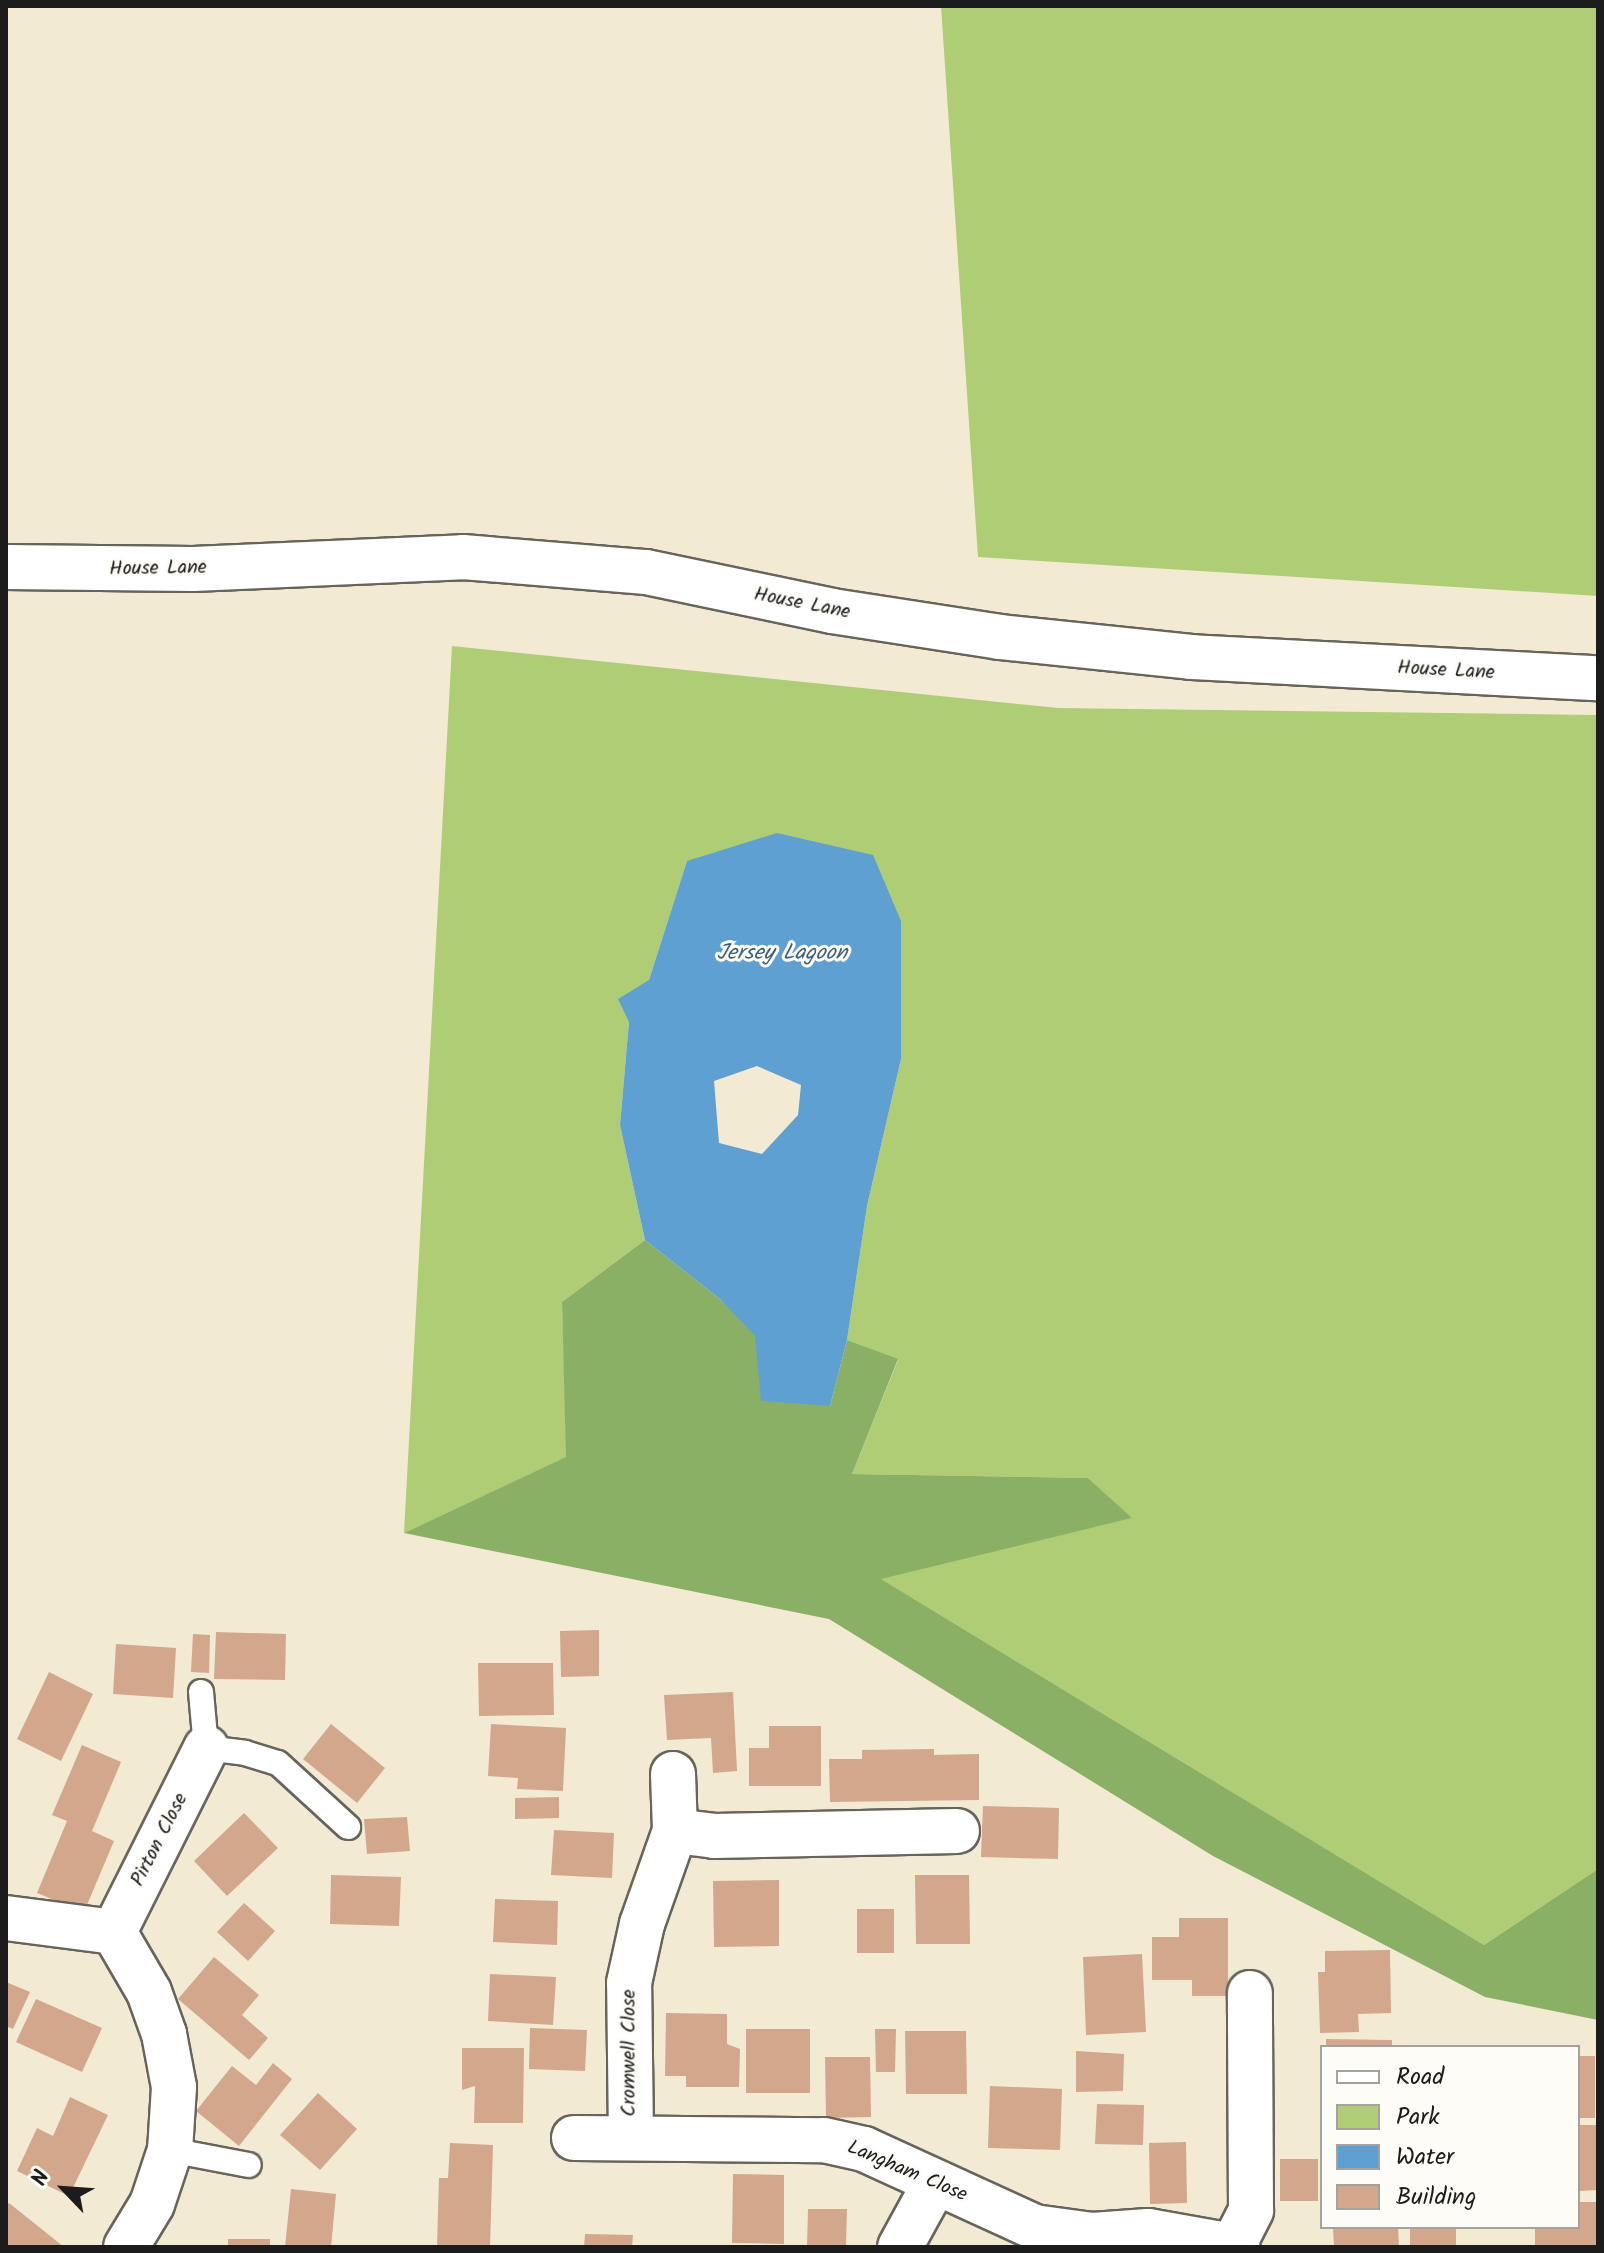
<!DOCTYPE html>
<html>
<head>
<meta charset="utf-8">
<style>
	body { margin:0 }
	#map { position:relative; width:1604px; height:2253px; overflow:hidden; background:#f3ead3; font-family:Kalam,sans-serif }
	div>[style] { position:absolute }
	.green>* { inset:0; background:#aecd74 }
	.forest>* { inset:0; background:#8ab066 }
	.water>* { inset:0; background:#5fa0d2 }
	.building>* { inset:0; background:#d2a78c }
	.roads { filter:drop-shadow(2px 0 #67645c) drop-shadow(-2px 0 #67645c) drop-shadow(0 2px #67645c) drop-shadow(0 -2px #67645c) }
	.service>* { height:24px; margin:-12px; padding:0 12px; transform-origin:12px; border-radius:12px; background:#fff }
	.minor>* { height:44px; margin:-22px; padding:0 22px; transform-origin:22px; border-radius:22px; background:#fff }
	.tertiary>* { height:44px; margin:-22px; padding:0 22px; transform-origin:22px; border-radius:22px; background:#fff }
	span { translate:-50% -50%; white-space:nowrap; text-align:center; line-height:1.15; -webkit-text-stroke:6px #fdfcf7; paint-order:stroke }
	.street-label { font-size:20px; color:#1c1c1c }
	.water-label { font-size:22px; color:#3e5e77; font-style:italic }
	.frame { position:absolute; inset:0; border:8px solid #1c1c1c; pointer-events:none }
	.legend { position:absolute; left:1320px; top:2045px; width:260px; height:184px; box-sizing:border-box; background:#fdfcf7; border:2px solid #a3a29f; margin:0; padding:10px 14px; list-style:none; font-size:24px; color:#1c1c1c }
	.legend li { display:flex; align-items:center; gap:16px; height:40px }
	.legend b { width:40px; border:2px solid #a3a29f }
	.north { position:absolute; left:24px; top:2149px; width:80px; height:80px; -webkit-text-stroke:6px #fdfcf7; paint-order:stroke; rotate:295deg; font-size:22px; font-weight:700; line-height:32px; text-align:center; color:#1c1c1c }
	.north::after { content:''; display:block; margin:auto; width:28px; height:36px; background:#1c1c1c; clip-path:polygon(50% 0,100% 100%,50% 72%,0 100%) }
</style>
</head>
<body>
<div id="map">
	<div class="green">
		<i style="clip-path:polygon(941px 6px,1598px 6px,1598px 596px,978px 557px)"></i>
		<i style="clip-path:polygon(452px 646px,1058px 708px,1598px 715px,1598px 1869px,1484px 1945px,879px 1578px,1131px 1518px,1088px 1478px,852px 1474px,898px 1360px,847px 1340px,867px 1206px,901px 1059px,901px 921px,687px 861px,649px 980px,629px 1021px,620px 1125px,645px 1240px,562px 1302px,567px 1457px,404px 1533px)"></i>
	</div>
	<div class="forest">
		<i style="clip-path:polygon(645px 1240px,720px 1299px,830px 1406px,847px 1340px,898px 1359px,852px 1474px,1088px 1478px,1132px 1518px,881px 1579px,1484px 1945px,1598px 1869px,1598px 2020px,1485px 1997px,1213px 1856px,829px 1619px,404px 1533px,566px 1457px,562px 1302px)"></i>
	</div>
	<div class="water">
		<i style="clip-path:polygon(evenodd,777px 833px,873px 855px,901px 921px,901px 1059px,867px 1206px,847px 1340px,830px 1406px,761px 1401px,755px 1336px,720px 1299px,645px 1240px,620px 1125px,629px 1022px,618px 999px,649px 980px,687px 861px,777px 833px,757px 1066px,801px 1085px,798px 1115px,762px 1154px,719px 1143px,714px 1081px,757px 1066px)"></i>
	</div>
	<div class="building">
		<i style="clip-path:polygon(599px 1630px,599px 1676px,561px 1677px,560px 1631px)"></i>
		<i style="clip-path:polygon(216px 1632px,286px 1634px,285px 1680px,214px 1679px)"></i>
		<i style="clip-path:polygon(193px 1634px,210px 1635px,209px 1673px,191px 1672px)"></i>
		<i style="clip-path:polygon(116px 1644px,176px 1648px,173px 1698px,113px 1694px)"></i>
		<i style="clip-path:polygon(478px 1663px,553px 1663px,554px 1715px,479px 1716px)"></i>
		<i style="clip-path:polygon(49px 1672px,93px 1694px,61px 1761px,17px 1739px)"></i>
		<i style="clip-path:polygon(733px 1692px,737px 1771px,713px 1773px,711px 1738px,667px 1740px,664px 1695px)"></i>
		<i style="clip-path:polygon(331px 1724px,385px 1768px,357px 1803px,303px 1759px)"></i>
		<i style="clip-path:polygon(491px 1724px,566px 1728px,563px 1791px,517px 1789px,518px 1778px,488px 1776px)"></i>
		<i style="clip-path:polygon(769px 1726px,821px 1726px,821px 1786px,749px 1786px,749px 1748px,769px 1748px)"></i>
		<i style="clip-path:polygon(82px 1745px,121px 1762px,92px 1831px,114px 1841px,84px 1912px,37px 1893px,67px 1821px,52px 1815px)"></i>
		<i style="clip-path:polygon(934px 1749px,934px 1755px,979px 1754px,979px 1800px,830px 1802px,829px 1759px,862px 1759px,862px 1750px)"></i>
		<i style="clip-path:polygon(559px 1797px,559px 1818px,515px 1819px,515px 1798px)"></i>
		<i style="clip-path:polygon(983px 1806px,1059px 1808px,1058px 1859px,981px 1857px)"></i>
		<i style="clip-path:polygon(244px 1813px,278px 1848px,227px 1896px,194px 1861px)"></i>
		<i style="clip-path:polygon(407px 1817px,410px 1851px,367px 1854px,364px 1819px)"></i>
		<i style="clip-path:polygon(554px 1830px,614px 1833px,612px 1878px,551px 1875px)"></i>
		<i style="clip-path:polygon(331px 1875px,401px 1877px,399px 1926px,330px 1924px)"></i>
		<i style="clip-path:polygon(915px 1875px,969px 1875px,970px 1944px,916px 1944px)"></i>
		<i style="clip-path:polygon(779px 1880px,779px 1946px,714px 1947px,713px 1881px)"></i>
		<i style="clip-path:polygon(495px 1899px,558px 1901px,557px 1945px,493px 1942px)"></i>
		<i style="clip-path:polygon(244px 1903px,275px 1931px,248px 1961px,217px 1932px)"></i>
		<i style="clip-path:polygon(857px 1909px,894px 1909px,894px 1953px,857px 1953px)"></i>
		<i style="clip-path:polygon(1179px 1918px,1228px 1918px,1228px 1996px,1192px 1996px,1192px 1980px,1152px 1980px,1152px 1937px,1179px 1937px)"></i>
		<i style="clip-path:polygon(1390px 1950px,1391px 2013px,1358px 2014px,1359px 2032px,1320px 2033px,1318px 1972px,1325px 1972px,1325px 1951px)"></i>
		<i style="clip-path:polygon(1142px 1954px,1146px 2032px,1086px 2035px,1083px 1957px)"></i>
		<i style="clip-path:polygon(214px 1957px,259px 1995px,242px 2015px,268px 2038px,249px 2060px,178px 1999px)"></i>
		<i style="clip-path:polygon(490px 1974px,556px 1977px,553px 2025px,488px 2021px)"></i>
		<i style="clip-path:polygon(6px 1982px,30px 1992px,13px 2029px,6px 2026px)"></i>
		<i style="clip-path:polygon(36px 1999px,102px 2028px,82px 2072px,16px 2042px)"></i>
		<i style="clip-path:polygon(666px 2013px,727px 2014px,727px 2044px,740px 2049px,739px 2087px,686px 2087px,686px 2076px,665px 2076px)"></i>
		<i style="clip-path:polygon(530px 2028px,587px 2030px,585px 2071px,529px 2069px)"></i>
		<i style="clip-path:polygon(746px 2029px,810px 2029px,810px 2093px,746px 2093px)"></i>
		<i style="clip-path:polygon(875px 2029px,896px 2029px,895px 2072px,876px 2072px)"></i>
		<i style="clip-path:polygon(905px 2031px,966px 2031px,967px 2094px,906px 2094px)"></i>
		<i style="clip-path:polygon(1326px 2039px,1392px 2040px,1392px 2047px,1326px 2047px)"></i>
		<i style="clip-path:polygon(462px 2048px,524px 2048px,523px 2123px,474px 2123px,475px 2086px,462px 2090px)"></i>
		<i style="clip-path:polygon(1076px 2051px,1124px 2054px,1123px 2091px,1076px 2092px)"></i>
		<i style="clip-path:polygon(1578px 2056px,1595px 2056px,1595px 2118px,1578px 2118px)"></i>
		<i style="clip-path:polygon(825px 2057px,870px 2057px,871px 2117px,826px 2118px)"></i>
		<i style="clip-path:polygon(273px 2063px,292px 2079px,239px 2146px,196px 2111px,232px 2066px,256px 2085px)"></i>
		<i style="clip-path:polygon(990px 2086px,1062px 2089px,1060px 2150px,988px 2148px)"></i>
		<i style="clip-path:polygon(318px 2093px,357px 2129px,320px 2170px,280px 2135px)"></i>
		<i style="clip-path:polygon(70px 2097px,108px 2115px,69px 2196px,17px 2171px,37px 2128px,53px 2136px)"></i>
		<i style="clip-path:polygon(1097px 2104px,1144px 2105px,1143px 2145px,1095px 2144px)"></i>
		<i style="clip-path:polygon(1578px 2125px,1598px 2125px,1598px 2190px,1578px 2191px)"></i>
		<i style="clip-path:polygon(1186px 2142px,1187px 2203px,1150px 2204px,1149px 2143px)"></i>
		<i style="clip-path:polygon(450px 2143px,493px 2145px,490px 2247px,437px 2247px,439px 2178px,448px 2178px)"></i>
		<i style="clip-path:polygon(1280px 2159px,1318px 2159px,1318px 2201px,1280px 2201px)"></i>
		<i style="clip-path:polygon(733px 2174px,784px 2175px,784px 2244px,732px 2243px)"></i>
		<i style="clip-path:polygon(291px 2189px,336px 2194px,331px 2247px,285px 2247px)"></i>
		<i style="clip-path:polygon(1578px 2202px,1598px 2202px,1596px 2247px,1535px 2247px,1535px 2227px,1578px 2227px)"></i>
		<i style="clip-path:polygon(9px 2203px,64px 2247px,6px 2247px,6px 2207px)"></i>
		<i style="clip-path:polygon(808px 2209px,847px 2209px,846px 2247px,807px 2247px)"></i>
		<i style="clip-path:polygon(1333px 2227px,1398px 2227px,1399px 2247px,1334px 2247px)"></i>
		<i style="clip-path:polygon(1410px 2227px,1456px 2227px,1456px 2247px,1410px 2247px)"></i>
		<i style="clip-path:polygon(585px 2234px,633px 2235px,632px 2247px,584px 2247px)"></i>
		<i style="clip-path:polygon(228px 2239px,270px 2239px,270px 2247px,228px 2247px)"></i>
	</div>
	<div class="roads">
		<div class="service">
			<i style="left:201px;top:1692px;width:56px;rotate:84.9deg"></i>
			<i style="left:206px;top:1748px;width:39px;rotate:7deg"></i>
			<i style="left:245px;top:1753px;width:34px;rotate:17deg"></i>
			<i style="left:278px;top:1763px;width:95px;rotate:42.4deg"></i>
			<i style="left:170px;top:2150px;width:80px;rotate:10.8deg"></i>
		</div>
		<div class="minor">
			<i style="left:675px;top:1831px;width:39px;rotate:7deg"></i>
			<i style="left:714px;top:1836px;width:243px;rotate:-1.2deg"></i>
			<i style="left:6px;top:1918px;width:109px;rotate:7.4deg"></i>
			<i style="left:114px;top:1932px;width:69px;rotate:59.7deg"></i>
			<i style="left:149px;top:1992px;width:45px;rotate:70.3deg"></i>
			<i style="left:164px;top:2034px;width:54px;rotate:79.3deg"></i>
			<i style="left:174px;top:2087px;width:63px;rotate:93.6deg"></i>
			<i style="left:170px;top:2150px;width:57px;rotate:108.4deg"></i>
			<i style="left:152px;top:2204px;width:50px;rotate:121.2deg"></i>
			<i style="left:114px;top:1932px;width:206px;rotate:-63.4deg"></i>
			<i style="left:574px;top:2138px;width:250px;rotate:0.5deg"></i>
			<i style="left:824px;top:2140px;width:41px;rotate:12.7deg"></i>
			<i style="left:864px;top:2149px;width:187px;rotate:24.6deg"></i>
			<i style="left:1034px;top:2227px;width:59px;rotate:7.9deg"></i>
			<i style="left:1092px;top:2235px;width:56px;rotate:-4.1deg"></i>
			<i style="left:1148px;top:2231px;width:91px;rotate:10.1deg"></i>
			<i style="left:631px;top:2138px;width:155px;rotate:-90.7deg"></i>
			<i style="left:629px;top:1983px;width:60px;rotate:-77.6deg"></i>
			<i style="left:642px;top:1924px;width:99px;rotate:-70.5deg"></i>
			<i style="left:675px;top:1831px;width:57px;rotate:-92deg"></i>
			<i style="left:1234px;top:2244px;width:38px;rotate:-63deg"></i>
			<i style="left:1251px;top:2210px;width:217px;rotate:-90.3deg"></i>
			<i style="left:900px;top:2247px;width:73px;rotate:-61.3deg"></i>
		</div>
		<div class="tertiary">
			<i style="left:6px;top:567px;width:187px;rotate:0.6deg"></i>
			<i style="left:193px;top:569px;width:270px;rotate:-2.5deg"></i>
			<i style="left:463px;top:557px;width:184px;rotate:4.7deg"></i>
			<i style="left:646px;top:572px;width:190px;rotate:11.8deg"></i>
			<i style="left:832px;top:611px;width:169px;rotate:8.8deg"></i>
			<i style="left:999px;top:637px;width:193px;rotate:5.9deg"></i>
			<i style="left:1191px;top:657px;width:408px;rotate:3deg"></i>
		</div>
	</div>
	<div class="street-label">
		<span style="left:158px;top:569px;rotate:-1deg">House Lane</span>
		<span style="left:802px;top:604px;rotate:11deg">House Lane</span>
		<span style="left:1446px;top:671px;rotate:3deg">House Lane</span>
		<span style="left:160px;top:1840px;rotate:-63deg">Pirton Close</span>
		<span style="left:630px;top:2053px;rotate:-90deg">Cromwell Close</span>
		<span style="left:907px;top:2172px;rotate:23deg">Langham Close</span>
	</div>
	<div class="water-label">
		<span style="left:782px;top:954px">Jersey Lagoon</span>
	</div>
	<div class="frame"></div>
	<ul class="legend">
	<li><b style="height:10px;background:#fff"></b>Road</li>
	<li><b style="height:22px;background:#aecd74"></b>Park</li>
	<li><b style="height:22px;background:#5fa0d2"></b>Water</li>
	<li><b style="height:22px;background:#d2a78c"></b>Building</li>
	</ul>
	<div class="north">N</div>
</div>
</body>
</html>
